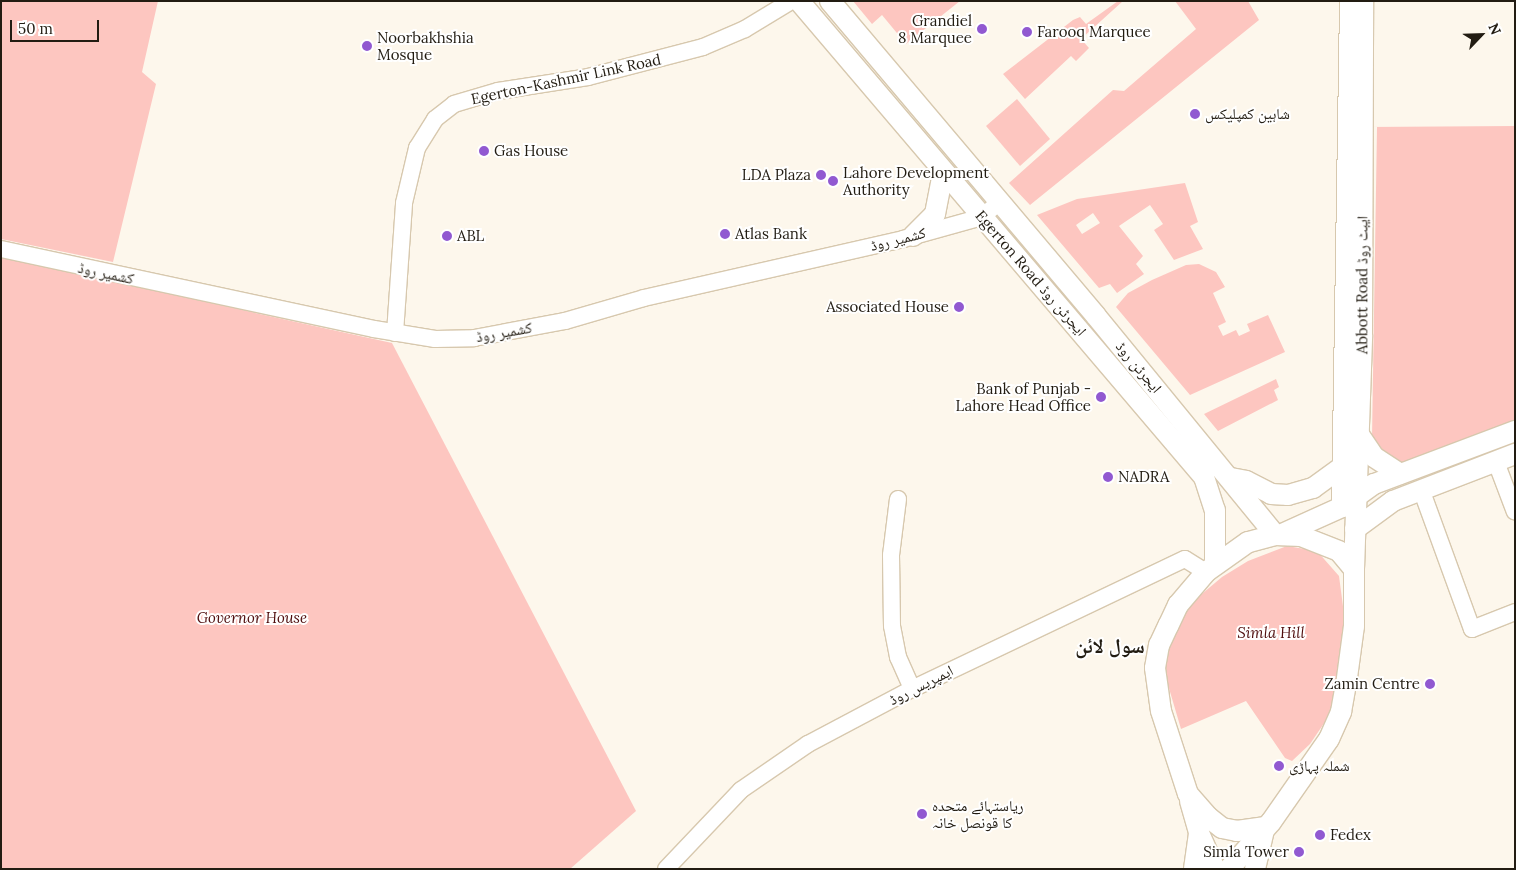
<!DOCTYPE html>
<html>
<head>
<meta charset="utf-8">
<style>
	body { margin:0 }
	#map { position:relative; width:1516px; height:870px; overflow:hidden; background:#fdf7ec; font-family:Lora,"Noto Naskh Arabic",serif }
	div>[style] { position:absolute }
	.green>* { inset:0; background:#fdc6c0 }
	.roads { filter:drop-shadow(1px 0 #d7c8ae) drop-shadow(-1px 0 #d7c8ae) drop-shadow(0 1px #d7c8ae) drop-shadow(0 -1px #d7c8ae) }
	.minor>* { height:16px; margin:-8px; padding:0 8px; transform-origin:8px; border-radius:8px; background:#fff }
	.major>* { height:20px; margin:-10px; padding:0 10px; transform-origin:10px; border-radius:10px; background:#fff }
	.dots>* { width:14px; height:14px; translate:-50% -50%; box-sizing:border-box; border:2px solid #fff; border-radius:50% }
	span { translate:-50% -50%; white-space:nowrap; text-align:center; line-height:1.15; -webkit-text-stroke:4px #fff; paint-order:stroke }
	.poi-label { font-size:15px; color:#221c12 }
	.right { translate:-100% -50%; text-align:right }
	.left { translate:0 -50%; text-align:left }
	.street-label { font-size:15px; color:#221c12 }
	.park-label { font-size:15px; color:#4f0d0d; font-style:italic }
	.district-label { font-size:20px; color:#221c12; font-weight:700 }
	.frame { position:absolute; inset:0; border:2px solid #221c12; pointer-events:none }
	.north { position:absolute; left:1456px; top:10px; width:50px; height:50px; -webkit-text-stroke:4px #fff; paint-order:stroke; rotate:66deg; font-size:14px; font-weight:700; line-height:20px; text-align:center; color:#221c12 }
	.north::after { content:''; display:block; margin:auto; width:18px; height:22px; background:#221c12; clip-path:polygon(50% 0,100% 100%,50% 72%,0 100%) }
	.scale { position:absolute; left:10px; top:20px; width:89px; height:22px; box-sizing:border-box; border:2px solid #221c12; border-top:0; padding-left:6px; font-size:15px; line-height:18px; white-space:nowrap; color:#221c12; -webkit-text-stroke:4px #fff; paint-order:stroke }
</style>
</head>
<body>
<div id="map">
	<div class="green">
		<i style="clip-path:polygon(1px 1px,158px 1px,142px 72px,156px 84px,113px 262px,1px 239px)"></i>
		<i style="clip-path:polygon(853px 1px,960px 1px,906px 44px,882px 15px,872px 24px)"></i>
		<i style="clip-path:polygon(1118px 1px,1123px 1px,1081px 39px,1089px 48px,1076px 61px,1071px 56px,1025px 99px,1003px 74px,1073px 20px,1080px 17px,1086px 24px)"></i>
		<i style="clip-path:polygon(1175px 1px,1248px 1px,1259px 20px,1030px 205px,1009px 183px,1113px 90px,1124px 91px,1196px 29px)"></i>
		<i style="clip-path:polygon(1017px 99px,1050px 139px,1020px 166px,986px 126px)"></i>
		<i style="clip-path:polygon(1515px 126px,1515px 423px,1391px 468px,1372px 438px,1377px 127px,1366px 127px)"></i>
		<i style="clip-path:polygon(evenodd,1185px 183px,1198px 222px,1190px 226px,1203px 249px,1174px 260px,1154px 230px,1163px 224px,1150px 205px,1119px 226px,1143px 256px,1136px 264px,1144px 274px,1117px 293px,1110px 284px,1099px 288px,1037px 215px,1077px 199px,1185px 183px,1093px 213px,1100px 223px,1082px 234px,1076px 225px,1093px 213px)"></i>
		<i style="clip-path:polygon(1px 257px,392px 343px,636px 811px,570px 869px,1px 869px)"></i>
		<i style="clip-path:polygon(1199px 264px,1216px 272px,1225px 287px,1213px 293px,1226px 322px,1218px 326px,1223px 336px,1236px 330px,1239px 336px,1250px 331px,1247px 324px,1268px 315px,1285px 352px,1190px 395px,1116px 307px,1128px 293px,1152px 280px,1186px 265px)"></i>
		<i style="clip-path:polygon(1276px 379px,1279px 387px,1274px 390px,1278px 400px,1218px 431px,1204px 414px)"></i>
		<i style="clip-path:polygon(1287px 546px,1317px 551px,1339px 576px,1346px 629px,1333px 710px,1310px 744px,1292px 761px,1285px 758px,1246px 701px,1181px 729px,1163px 668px,1175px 627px,1190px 604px,1222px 577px,1248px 561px)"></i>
	</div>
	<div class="roads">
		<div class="minor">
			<i style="left:1px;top:249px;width:381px;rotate:12.1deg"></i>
			<i style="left:374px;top:329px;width:62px;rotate:9.3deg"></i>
			<i style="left:435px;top:339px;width:39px;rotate:-1deg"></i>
			<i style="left:474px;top:338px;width:93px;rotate:-10.6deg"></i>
			<i style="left:565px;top:321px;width:82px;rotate:-16.2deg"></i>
			<i style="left:644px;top:298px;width:266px;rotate:-12.8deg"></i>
			<i style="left:903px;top:239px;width:82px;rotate:-15.6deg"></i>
			<i style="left:982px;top:217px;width:21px;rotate:-41deg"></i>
			<i style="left:395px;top:333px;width:130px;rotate:-86deg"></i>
			<i style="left:404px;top:203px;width:57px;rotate:-76.7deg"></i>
			<i style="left:417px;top:148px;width:34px;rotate:-58deg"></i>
			<i style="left:435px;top:119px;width:24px;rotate:-38deg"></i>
			<i style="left:454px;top:104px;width:46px;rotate:-16.5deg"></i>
			<i style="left:498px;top:91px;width:91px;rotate:-8.8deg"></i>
			<i style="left:588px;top:77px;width:119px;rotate:-14.6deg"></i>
			<i style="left:703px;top:47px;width:46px;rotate:-23.2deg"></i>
			<i style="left:745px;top:29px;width:54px;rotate:-31.3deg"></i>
			<i style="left:1496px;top:462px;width:53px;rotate:69.2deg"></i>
			<i style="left:1421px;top:489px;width:149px;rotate:70deg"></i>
			<i style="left:1472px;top:629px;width:46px;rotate:-21.6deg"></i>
			<i style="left:898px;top:499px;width:56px;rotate:97.1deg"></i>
			<i style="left:891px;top:555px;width:71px;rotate:89.2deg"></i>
			<i style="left:892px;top:626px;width:32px;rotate:79deg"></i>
			<i style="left:898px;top:657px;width:35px;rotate:66deg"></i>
			<i style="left:666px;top:869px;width:109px;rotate:-46.5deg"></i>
			<i style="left:741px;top:790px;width:81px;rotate:-34.5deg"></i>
			<i style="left:808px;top:744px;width:118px;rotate:-27.9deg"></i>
			<i style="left:912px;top:689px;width:302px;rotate:-25.5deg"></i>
			<i style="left:1185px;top:559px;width:25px;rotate:32deg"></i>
		</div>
		<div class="major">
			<i style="left:799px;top:1px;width:625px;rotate:49.61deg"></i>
			<i style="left:1204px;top:477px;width:35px;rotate:72deg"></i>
			<i style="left:1215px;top:510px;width:55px;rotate:90deg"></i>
			<i style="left:830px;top:1px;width:412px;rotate:49.8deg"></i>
			<i style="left:1096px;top:316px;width:283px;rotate:50.7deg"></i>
			<i style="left:913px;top:236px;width:31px;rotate:-45deg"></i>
			<i style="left:935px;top:214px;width:42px;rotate:-79deg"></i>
			<i style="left:1360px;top:436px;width:25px;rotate:56deg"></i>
			<i style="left:1374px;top:457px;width:31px;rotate:33deg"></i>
			<i style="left:1231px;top:478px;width:15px;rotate:11deg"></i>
			<i style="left:1246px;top:481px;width:28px;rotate:27deg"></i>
			<i style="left:1271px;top:494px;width:17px;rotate:3deg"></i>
			<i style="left:1288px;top:495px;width:26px;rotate:-16deg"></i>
			<i style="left:1313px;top:488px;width:37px;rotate:-36deg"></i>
			<i style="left:1342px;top:507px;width:506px;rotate:-89.09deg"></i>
			<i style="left:1355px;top:529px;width:47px;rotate:-36.4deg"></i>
			<i style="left:1393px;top:501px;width:131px;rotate:-21.1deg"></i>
			<i style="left:1282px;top:534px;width:66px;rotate:-24.2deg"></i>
			<i style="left:1342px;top:507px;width:39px;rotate:-36deg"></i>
			<i style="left:1374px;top:484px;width:151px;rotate:-20.6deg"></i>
			<i style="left:1354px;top:569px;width:234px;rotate:-88deg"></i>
			<i style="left:1362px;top:335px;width:334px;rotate:-89.8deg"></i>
			<i style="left:1190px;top:801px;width:33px;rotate:74deg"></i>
			<i style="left:1199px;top:833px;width:39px;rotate:66deg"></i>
			<i style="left:1194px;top:869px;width:35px;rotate:-82deg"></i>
			<i style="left:1229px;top:869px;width:63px;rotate:-48.2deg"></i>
			<i style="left:1271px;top:822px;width:101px;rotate:-55.1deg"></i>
			<i style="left:1329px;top:739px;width:30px;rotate:-66deg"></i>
			<i style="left:1341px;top:712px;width:27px;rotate:-80deg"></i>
			<i style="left:1346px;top:685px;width:60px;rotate:-82.3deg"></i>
			<i style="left:1354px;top:626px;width:57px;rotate:-90deg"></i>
			<i style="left:1354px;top:569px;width:23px;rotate:-130deg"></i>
			<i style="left:1339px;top:551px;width:41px;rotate:-158.5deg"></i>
			<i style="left:1301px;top:536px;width:26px;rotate:-178deg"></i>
			<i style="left:1275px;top:535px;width:28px;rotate:165deg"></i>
			<i style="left:1248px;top:542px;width:52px;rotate:144.5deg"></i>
			<i style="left:1206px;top:572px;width:43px;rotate:130.3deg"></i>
			<i style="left:1178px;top:605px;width:23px;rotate:115deg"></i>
			<i style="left:1168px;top:626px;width:21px;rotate:115deg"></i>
			<i style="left:1159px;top:645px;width:23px;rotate:100deg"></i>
			<i style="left:1155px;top:668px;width:43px;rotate:82.1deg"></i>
			<i style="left:1161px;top:711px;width:87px;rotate:72deg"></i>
			<i style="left:1188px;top:794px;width:30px;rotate:49deg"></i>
			<i style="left:1208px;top:817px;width:18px;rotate:38deg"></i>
			<i style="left:1222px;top:828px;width:15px;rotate:11deg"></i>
			<i style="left:1237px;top:831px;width:29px;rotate:-8deg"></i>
			<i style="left:1255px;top:869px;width:39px;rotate:-77deg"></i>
		</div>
	</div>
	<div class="dots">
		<i style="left:982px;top:29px;background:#9159d1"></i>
		<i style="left:1027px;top:32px;background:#9159d1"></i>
		<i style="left:367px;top:46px;background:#9159d1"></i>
		<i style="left:1195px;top:114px;background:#9159d1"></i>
		<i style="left:484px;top:151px;background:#9159d1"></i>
		<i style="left:821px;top:175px;background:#9159d1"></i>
		<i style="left:833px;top:181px;background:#9159d1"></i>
		<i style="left:725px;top:234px;background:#9159d1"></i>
		<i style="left:447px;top:236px;background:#9159d1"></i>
		<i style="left:959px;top:307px;background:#9159d1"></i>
		<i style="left:1101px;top:397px;background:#9159d1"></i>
		<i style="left:1108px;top:477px;background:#9159d1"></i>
		<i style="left:1430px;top:684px;background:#9159d1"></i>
		<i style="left:1279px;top:766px;background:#9159d1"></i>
		<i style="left:922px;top:814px;background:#9159d1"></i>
		<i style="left:1320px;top:835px;background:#9159d1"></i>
		<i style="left:1299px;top:852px;background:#9159d1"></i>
	</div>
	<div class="poi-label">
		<span class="right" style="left:972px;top:29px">Grandiel<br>8 Marquee</span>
		<span class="left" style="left:1037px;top:32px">Farooq Marquee</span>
		<span class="left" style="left:377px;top:46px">Noorbakhshia<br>Mosque</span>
		<span class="left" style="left:1205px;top:114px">شاہین کمپلیکس</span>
		<span class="left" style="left:494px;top:151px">Gas House</span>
		<span class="left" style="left:843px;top:181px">Lahore Development<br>Authority</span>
		<span class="right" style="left:811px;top:175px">LDA Plaza</span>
		<span class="left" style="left:735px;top:234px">Atlas Bank</span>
		<span class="left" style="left:457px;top:236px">ABL</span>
		<span class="right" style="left:949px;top:307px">Associated House</span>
		<span class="right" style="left:1091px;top:397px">Bank of Punjab -<br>Lahore Head Office</span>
		<span class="left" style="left:1118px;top:477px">NADRA</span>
		<span class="right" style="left:1420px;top:684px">Zamin Centre</span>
		<span class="left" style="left:1289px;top:766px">شملہ پہاڑی</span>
		<span class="left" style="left:932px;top:814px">ریاستہائے متحدہ<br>کا قونصل خانہ</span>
		<span class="left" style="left:1330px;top:835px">Fedex</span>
		<span class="right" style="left:1289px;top:852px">Simla Tower</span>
	</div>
	<div class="street-label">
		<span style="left:566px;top:79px;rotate:-12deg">Egerton-Kashmir Link Road</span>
		<span style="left:898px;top:239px;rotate:-14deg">کشمیر روڈ</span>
		<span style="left:106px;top:273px;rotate:12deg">کشمیر روڈ</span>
		<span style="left:1031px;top:273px;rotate:49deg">Egerton Road ایجرٹن روڈ</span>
		<span style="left:1362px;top:285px;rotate:-90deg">Abbott Road ایبٹ روڈ</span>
		<span style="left:504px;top:332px;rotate:-10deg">کشمیر روڈ</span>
		<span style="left:1139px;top:367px;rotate:50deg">ایجرٹن روڈ</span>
		<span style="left:921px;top:685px;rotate:-27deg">ایمپریس روڈ</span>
	</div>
	<div class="park-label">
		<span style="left:252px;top:618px">Governor House</span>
		<span style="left:1271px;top:633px">Simla Hill</span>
	</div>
	<div class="district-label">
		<span style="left:1110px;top:645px">سول لائن</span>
	</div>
	<div class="frame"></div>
	<div class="north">N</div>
	<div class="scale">50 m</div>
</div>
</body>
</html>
